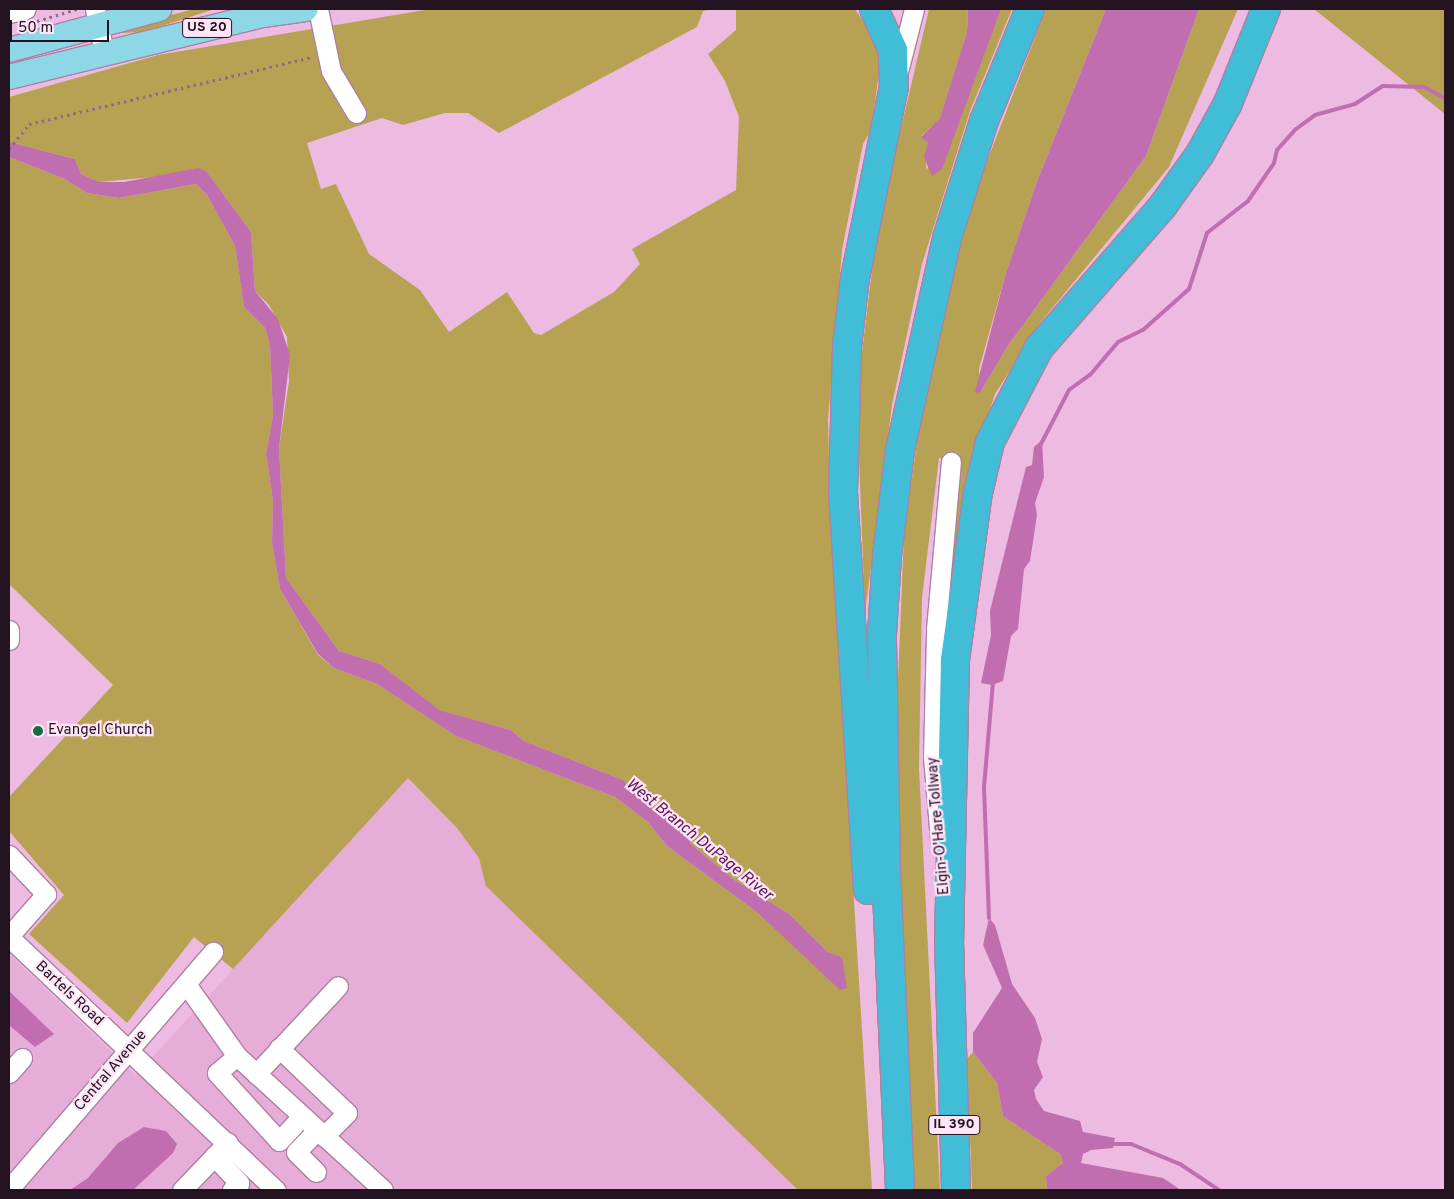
<!DOCTYPE html>
<html>
<head>
<meta charset="utf-8">
<style>
	body { margin:0 }
	#map { position:relative; width:1454px; height:1199px; overflow:hidden; background:#edbbe1; font-family:Overpass,sans-serif }
	div>[style] { position:absolute }
	.built>* { inset:0; background:#e5add8 }
	.green>* { inset:0; background:#b7a253 }
	.water>* { inset:0; background:#c06eb0 }
	.stream>* { height:4px; margin:-2px; padding:0 2px; transform-origin:2px; border-radius:2px; background:#c06eb0 }
	.path>* { height:2.5px; margin-top:-1.25px; transform-origin:0; background:repeating-linear-gradient(90deg,#8e6b86 0 2.5px,transparent 0 6.5px) }
	.roads { filter:drop-shadow(1px 0 #ae80a3) drop-shadow(-1px 0 #ae80a3) drop-shadow(0 1px #ae80a3) drop-shadow(0 -1px #ae80a3) }
	.minor>* { height:19px; margin:-9.5px; padding:0 9.5px; transform-origin:9.5px; border-radius:9.5px; background:#fff }
	.major>* { height:24px; margin:-12px; padding:0 12px; transform-origin:12px; border-radius:12px; background:#8dd7e7 }
	.highway>* { height:28px; margin:-14px; padding:0 14px; transform-origin:14px; border-radius:14px; background:#41bdd7 }
	.dots>* { width:14px; height:14px; translate:-50% -50%; box-sizing:border-box; border:2px solid #fee5f8; border-radius:50% }
	span { translate:-50% -50%; white-space:nowrap; text-align:center; line-height:1.15; -webkit-text-stroke:4.5px #fee5f8; paint-order:stroke }
	.shield-label span { padding:1px 4px; background:#fee5f8; border:1px solid; border-radius:4px; -webkit-text-stroke-width:0 }
	.shield-label { font-size:14px; color:#231220; font-weight:700 }
	.poi-label { font-size:15px; color:#231220 }
	.left { translate:0 -50%; text-align:left }
	.street-label { font-size:15px; color:#231220 }
	.water-label { font-size:16px; color:#5f1454; font-style:italic }
	.frame { position:absolute; inset:0; border:10px solid #231220; pointer-events:none }
	.scale { position:absolute; left:10px; top:20px; width:99px; height:22px; box-sizing:border-box; border:2px solid #231220; border-top:0; padding-left:6px; font-size:15px; line-height:18px; white-space:nowrap; color:#231220; -webkit-text-stroke:4px #fee5f8; paint-order:stroke }
</style>
</head>
<body>
<div id="map">
	<div class="built">
		<i style="clip-path:polygon(408px 778px,457px 828px,479px 858px,487px 886px,798px 1190px,9px 1190px,9px 954px,136px 1075px)"></i>
	</div>
	<div class="green">
		<i style="clip-path:polygon(194px 9px,215px 9px,143px 32px,120px 33px,119px 29px)"></i>
		<i style="clip-path:polygon(431px 9px,714px 9px,703px 11px,697px 27px,499px 133px,468px 113px,445px 113px,403px 125px,382px 118px,307px 143px,321px 189px,336px 184px,369px 254px,420px 290px,449px 332px,507px 292px,534px 333px,541px 335px,614px 292px,640px 264px,632px 249px,736px 190px,739px 117px,725px 81px,708px 54px,736px 30px,736px 9px,855px 9px,877px 43px,880px 66px,871px 130px,863px 144px,842px 250px,828px 421px,831px 533px,872px 1190px,798px 1190px,486px 886px,479px 858px,457px 828px,408px 778px,233px 969px,194px 937px,127px 1023px,29px 934px,64px 895px,9px 831px,9px 797px,113px 685px,9px 584px,9px 157px,65px 179px,87px 193px,119px 198px,196px 184px,207px 195px,235px 246px,244px 307px,265px 328px,270px 345px,273px 415px,266px 454px,273px 501px,272px 543px,280px 589px,318px 655px,334px 668px,377px 684px,456px 736px,615px 797px,648px 822px,667px 846px,758px 913px,809px 959px,842px 957px,828px 952px,788px 913px,733px 879px,691px 844px,684px 830px,646px 805px,623px 780px,524px 741px,511px 730px,438px 710px,380px 664px,339px 651px,286px 578px,279px 448px,289px 381px,287px 337px,269px 305px,255px 291px,251px 232px,207px 172px,99px 182px,81px 174px,75px 159px,9px 142px,9px 97px,158px 55px)"></i>
		<i style="clip-path:polygon(929px 9px,968px 9px,967px 32px,940px 119px,921px 136px,928px 143px,926px 170px,951px 135px,1001px 9px,1012px 9px,970px 111px,922px 264px,892px 405px,865px 613px,858px 433px,861px 360px,877px 230px)"></i>
		<i style="clip-path:polygon(1046px 9px,1106px 9px,1036px 184px,1005px 276px,979px 369px,980px 393px,1007px 347px,1146px 156px,1199px 9px,1238px 9px,1169px 167px,1040px 323px,995px 394px,967px 480px,948px 597px,962px 461px,939px 458px,922px 598px,919px 768px,940px 1190px,914px 1190px,895px 753px,904px 535px,918px 435px,953px 272px,979px 182px)"></i>
		<i style="clip-path:polygon(1314px 9px,1445px 9px,1445px 114px)"></i>
		<i style="clip-path:polygon(973px 1052px,997px 1083px,1003px 1116px,1060px 1154px,1063px 1163px,1046px 1176px,1047px 1190px,972px 1190px,967px 1059px)"></i>
	</div>
	<div class="water">
		<i style="clip-path:polygon(968px 9px,1001px 9px,942px 169px,932px 176px,924px 157px,928px 143px,921px 137px,940px 118px,967px 32px)"></i>
		<i style="clip-path:polygon(1106px 9px,1199px 9px,1146px 156px,1007px 347px,980px 393px,975px 392px,1005px 276px,1036px 184px)"></i>
		<i style="clip-path:polygon(9px 142px,75px 159px,81px 174px,99px 182px,124px 182px,198px 168px,207px 172px,251px 232px,255px 291px,278px 319px,290px 355px,279px 448px,286px 578px,339px 651px,380px 664px,439px 710px,511px 730px,524px 741px,623px 780px,646px 805px,685px 830px,691px 844px,733px 879px,788px 913px,828px 952px,842px 957px,847px 988px,840px 990px,758px 913px,667px 846px,648px 822px,615px 797px,456px 736px,377px 684px,334px 668px,318px 654px,280px 589px,272px 543px,273px 501px,266px 454px,273px 415px,270px 345px,265px 328px,244px 307px,235px 246px,207px 195px,196px 184px,119px 198px,87px 193px,65px 179px,9px 157px)"></i>
		<i style="clip-path:polygon(1042px 440px,1044px 477px,1035px 503px,1037px 515px,1030px 561px,1024px 569px,1018px 629px,1011px 636px,1003px 681px,992px 685px,981px 683px,991px 635px,990px 611px,1026px 467px,1032px 465px,1034px 447px)"></i>
		<i style="clip-path:polygon(989px 918px,995px 925px,1012px 984px,1035px 1018px,1042px 1039px,1037px 1062px,1043px 1077px,1034px 1090px,1036px 1099px,1044px 1111px,1080px 1121px,1083px 1132px,1115px 1138px,1113px 1148px,1091px 1150px,1083px 1154px,1081px 1163px,1163px 1178px,1181px 1190px,1047px 1190px,1046px 1176px,1063px 1163px,1060px 1154px,1003px 1116px,997px 1083px,973px 1052px,973px 1033px,1002px 988px,983px 945px)"></i>
		<i style="clip-path:polygon(9px 991px,54px 1034px,35px 1047px,10px 1026px)"></i>
		<i style="clip-path:polygon(144px 1127px,166px 1131px,177px 1144px,173px 1153px,133px 1190px,70px 1190px,88px 1178px,118px 1143px)"></i>
	</div>
	<div class="stream">
		<i style="left:1041px;top:444px;width:61px;rotate:-62.6deg"></i>
		<i style="left:1069px;top:390px;width:26px;rotate:-36deg"></i>
		<i style="left:1090px;top:375px;width:43px;rotate:-49.7deg"></i>
		<i style="left:1118px;top:342px;width:28px;rotate:-26deg"></i>
		<i style="left:1143px;top:330px;width:62px;rotate:-41.7deg"></i>
		<i style="left:1189px;top:289px;width:59px;rotate:-72.2deg"></i>
		<i style="left:1207px;top:233px;width:52px;rotate:-38deg"></i>
		<i style="left:1248px;top:201px;width:46px;rotate:-55.6deg"></i>
		<i style="left:1274px;top:163px;width:13px;rotate:-77deg"></i>
		<i style="left:1277px;top:150px;width:28px;rotate:-48deg"></i>
		<i style="left:1296px;top:129px;width:24px;rotate:-36deg"></i>
		<i style="left:1315px;top:115px;width:41px;rotate:-15.4deg"></i>
		<i style="left:1355px;top:104px;width:33px;rotate:-33deg"></i>
		<i style="left:1383px;top:86px;width:41px;rotate:1.4deg"></i>
		<i style="left:1424px;top:87px;width:24px;rotate:28deg"></i>
		<i style="left:989px;top:918px;width:131px;rotate:-92.2deg"></i>
		<i style="left:984px;top:787px;width:106px;rotate:-85.1deg"></i>
		<i style="left:1111px;top:1144px;width:20px"></i>
		<i style="left:1131px;top:1144px;width:53px;rotate:22.2deg"></i>
		<i style="left:1180px;top:1164px;width:47px;rotate:33.7deg"></i>
	</div>
	<div class="path">
		<i style="left:37px;top:21px;width:42px;rotate:-16.7deg"></i>
		<i style="left:9px;top:149px;width:32px;rotate:-51deg"></i>
		<i style="left:29px;top:124px;width:291px;rotate:-13.3deg"></i>
	</div>
	<div class="roads">
		<div class="minor">
			<i style="left:95px;top:9px;width:44px;rotate:78.2deg"></i>
			<i style="left:318px;top:9px;width:63px;rotate:78.2deg"></i>
			<i style="left:331px;top:71px;width:49px;rotate:59.2deg"></i>
			<i style="left:9px;top:13px;width:17px;rotate:-13deg"></i>
			<i style="left:899px;top:68px;width:61px;rotate:-75.7deg"></i>
			<i style="left:9px;top:630px;width:10px;rotate:90deg"></i>
			<i style="left:940px;top:840px;width:84px;rotate:-94.8deg"></i>
			<i style="left:933px;top:756px;width:127px;rotate:-88.6deg"></i>
			<i style="left:936px;top:629px;width:168px;rotate:-84.9deg"></i>
			<i style="left:9px;top:855px;width:54px;rotate:46.5deg"></i>
			<i style="left:46px;top:894px;width:56px;rotate:131.4deg"></i>
			<i style="left:9px;top:937px;width:368px;rotate:43.5deg"></i>
			<i style="left:186px;top:984px;width:88px;rotate:54.7deg"></i>
			<i style="left:237px;top:1056px;width:198px;rotate:42.5deg"></i>
			<i style="left:279px;top:1048px;width:94px;rotate:43.7deg"></i>
			<i style="left:347px;top:1113px;width:33px;rotate:135deg"></i>
			<i style="left:237px;top:1056px;width:26px;rotate:140deg"></i>
			<i style="left:217px;top:1073px;width:92px;rotate:47.6deg"></i>
			<i style="left:279px;top:1141px;width:34px;rotate:-47deg"></i>
			<i style="left:9px;top:1073px;width:20px;rotate:-49deg"></i>
			<i style="left:256px;top:1074px;width:120px;rotate:-47deg"></i>
			<i style="left:214px;top:1156px;width:37px;rotate:47deg"></i>
			<i style="left:239px;top:1183px;width:10px;rotate:135deg"></i>
			<i style="left:316px;top:1172px;width:28px;rotate:-135deg"></i>
			<i style="left:296px;top:1152px;width:30px;rotate:-46deg"></i>
			<i style="left:9px;top:1189px;width:313px;rotate:-49.3deg"></i>
			<i style="left:182px;top:1190px;width:66px;rotate:-46.2deg"></i>
		</div>
		<div class="major">
			<i style="left:9px;top:50px;width:156px;rotate:-15.3deg"></i>
			<i style="left:9px;top:77px;width:261px;rotate:-13.7deg"></i>
			<i style="left:263px;top:15px;width:43px;rotate:-7.9deg"></i>
		</div>
		<div class="highway">
			<i style="left:868px;top:890px;width:399px;rotate:-93.6deg"></i>
			<i style="left:843px;top:492px;width:146px;rotate:-88.4deg"></i>
			<i style="left:847px;top:346px;width:68px;rotate:-83.3deg"></i>
			<i style="left:855px;top:278px;width:195px;rotate:-78.5deg"></i>
			<i style="left:894px;top:87px;width:37px;rotate:-92deg"></i>
			<i style="left:893px;top:50px;width:45px;rotate:-114.9deg"></i>
			<i style="left:900px;top:1190px;width:318px;rotate:-92.5deg"></i>
			<i style="left:886px;top:872px;width:238px;rotate:-91deg"></i>
			<i style="left:882px;top:634px;width:78px;rotate:-86.3deg"></i>
			<i style="left:887px;top:556px;width:107px;rotate:-83deg"></i>
			<i style="left:900px;top:450px;width:217px;rotate:-77.5deg"></i>
			<i style="left:947px;top:238px;width:123px;rotate:-72.5deg"></i>
			<i style="left:984px;top:121px;width:121px;rotate:-67.7deg"></i>
			<i style="left:956px;top:1190px;width:244px;rotate:-91.6deg"></i>
			<i style="left:949px;top:946px;width:286px;rotate:-88.8deg"></i>
			<i style="left:955px;top:660px;width:169px;rotate:-82.2deg"></i>
			<i style="left:978px;top:493px;width:52px;rotate:-76.8deg"></i>
			<i style="left:990px;top:442px;width:106px;rotate:-62.5deg"></i>
			<i style="left:1039px;top:348px;width:187px;rotate:-48.9deg"></i>
			<i style="left:1162px;top:207px;width:65px;rotate:-54.4deg"></i>
			<i style="left:1200px;top:154px;width:58px;rotate:-61.2deg"></i>
			<i style="left:1228px;top:103px;width:101px;rotate:-68deg"></i>
		</div>
	</div>
	<div class="dots">
		<i style="left:38px;top:731px;background:#166d40"></i>
	</div>
	<div class="shield-label">
		<span style="left:207px;top:28px">US 20</span>
		<span style="left:954px;top:1125px">IL 390</span>
	</div>
	<div class="poi-label">
		<span class="left" style="left:48px;top:731px">Evangel Church</span>
	</div>
	<div class="street-label">
		<span style="left:939px;top:826px;rotate:-95deg">Elgin-O'Hare Tollway</span>
		<span style="left:69px;top:994px;rotate:43deg">Bartels Road</span>
		<span style="left:111px;top:1071px;rotate:-49deg">Central Avenue</span>
	</div>
	<div class="water-label">
		<span style="left:699px;top:840px;rotate:39deg">West Branch DuPage River</span>
	</div>
	<div class="frame"></div>
	<div class="scale">50 m</div>
</div>
</body>
</html>
